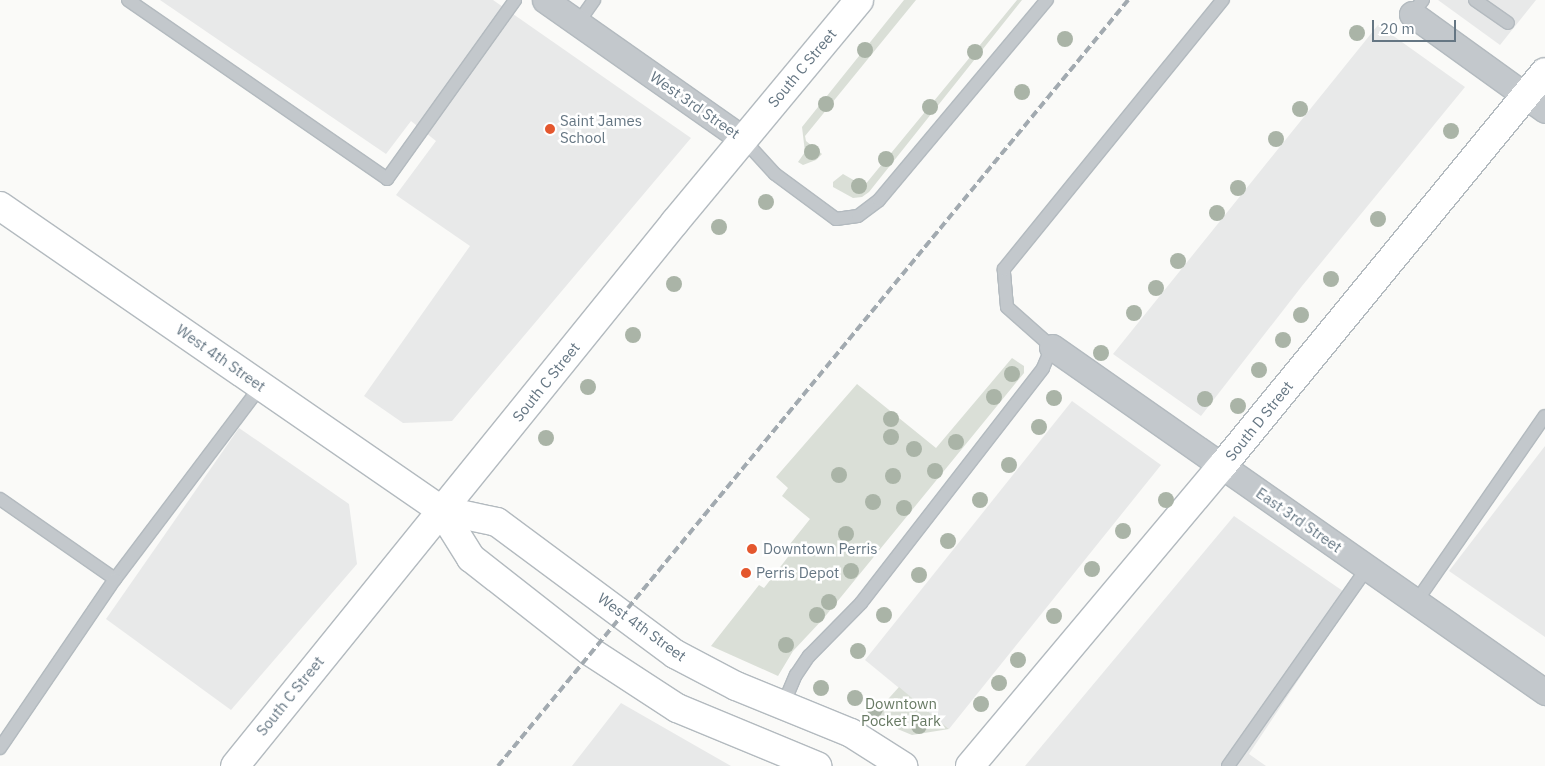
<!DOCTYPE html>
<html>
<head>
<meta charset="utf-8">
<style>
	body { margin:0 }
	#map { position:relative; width:1545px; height:766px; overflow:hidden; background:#fafaf8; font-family:"IBM Plex Sans",sans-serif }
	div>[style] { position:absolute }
	.built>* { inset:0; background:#e8e9e9 }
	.green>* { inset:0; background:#dadfd7 }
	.roads { filter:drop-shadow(1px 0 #b3babf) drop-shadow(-1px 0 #b3babf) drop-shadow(0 1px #b3babf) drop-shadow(0 -1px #b3babf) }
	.lane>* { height:12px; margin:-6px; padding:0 6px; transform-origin:6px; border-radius:6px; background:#c3c8cc }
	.street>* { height:25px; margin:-12.5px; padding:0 12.5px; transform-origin:12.5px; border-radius:12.5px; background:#c3c8cc }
	.secondary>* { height:28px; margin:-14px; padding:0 14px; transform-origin:14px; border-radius:14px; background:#fff }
	.primary>* { height:28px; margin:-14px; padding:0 14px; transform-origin:14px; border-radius:14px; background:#fff }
	.rail>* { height:4px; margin-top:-2px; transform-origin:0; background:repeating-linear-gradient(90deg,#a2aab0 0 8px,transparent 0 12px) }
	.trees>* { width:16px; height:16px; margin:-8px; border-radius:50%; background:#aab4a7 }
	.dots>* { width:14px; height:14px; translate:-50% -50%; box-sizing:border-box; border:2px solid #fff; border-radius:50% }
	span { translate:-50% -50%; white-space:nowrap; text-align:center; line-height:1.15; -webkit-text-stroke:5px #fff; paint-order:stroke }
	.street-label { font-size:15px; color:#657683 }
	.poi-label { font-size:15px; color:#657683 }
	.left { translate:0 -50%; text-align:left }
	.park-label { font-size:15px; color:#687a64 }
	.scale { position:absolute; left:1372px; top:20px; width:84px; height:22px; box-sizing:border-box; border:2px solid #657683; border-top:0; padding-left:6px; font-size:15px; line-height:18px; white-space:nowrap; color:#657683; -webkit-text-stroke:4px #fff; paint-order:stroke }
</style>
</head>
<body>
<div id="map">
	<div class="built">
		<i style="clip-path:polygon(160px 0,493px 0,691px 138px,452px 421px,403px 423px,364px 396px,470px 246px,396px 195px,436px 141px,411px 121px,386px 154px)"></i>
		<i style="clip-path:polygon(1438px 0,1536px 0,1500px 45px)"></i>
		<i style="clip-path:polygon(1378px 25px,1465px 87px,1302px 286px,1201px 416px,1113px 354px)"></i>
		<i style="clip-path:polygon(1072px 401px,1161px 465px,949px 729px,865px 660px)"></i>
		<i style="clip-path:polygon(239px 428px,349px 504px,357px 564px,231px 710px,106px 619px)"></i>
		<i style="clip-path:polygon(1545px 446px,1545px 637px,1449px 571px)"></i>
		<i style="clip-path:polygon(1234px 516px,1353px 598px,1249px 754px,1266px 766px,1025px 766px)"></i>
		<i style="clip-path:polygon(621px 703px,689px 742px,731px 766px,572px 766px)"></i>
	</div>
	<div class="green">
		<i style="clip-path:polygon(904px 0,916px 0,805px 136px,806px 141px,822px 154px,816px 160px,803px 165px,798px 162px,805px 152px,802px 127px)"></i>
		<i style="clip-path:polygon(1017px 0,1022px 0,869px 192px,862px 197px,853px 198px,833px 187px,833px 182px,843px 174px,864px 186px)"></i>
		<i style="clip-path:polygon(1012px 358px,1024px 366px,1024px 373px,823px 619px,793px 651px,778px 676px,711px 646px,759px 585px,764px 588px,791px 553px,786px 549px,810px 519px,782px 496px,788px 488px,776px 477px,857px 384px,936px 448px)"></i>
		<i style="clip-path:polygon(899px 687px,949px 729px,912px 735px,871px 718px)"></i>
	</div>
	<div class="roads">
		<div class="lane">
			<i style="left:128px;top:0;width:315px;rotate:34.6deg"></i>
			<i style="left:387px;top:179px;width:220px;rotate:-54.4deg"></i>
			<i style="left:1475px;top:0;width:40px;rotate:34.9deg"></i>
			<i style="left:1412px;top:14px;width:18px;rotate:-52deg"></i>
			<i style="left:578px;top:23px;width:28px;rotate:-55deg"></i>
			<i style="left:743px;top:139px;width:47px;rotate:47.6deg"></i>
			<i style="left:775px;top:174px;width:76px;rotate:36.4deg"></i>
			<i style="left:836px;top:219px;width:22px;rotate:-8deg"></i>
			<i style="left:858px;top:216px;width:26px;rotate:-37deg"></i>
			<i style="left:879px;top:200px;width:261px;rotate:-50deg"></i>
			<i style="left:0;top:499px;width:140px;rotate:34.8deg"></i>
			<i style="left:115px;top:579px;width:242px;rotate:-52.9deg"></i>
			<i style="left:1416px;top:602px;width:226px;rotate:-55.3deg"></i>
			<i style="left:783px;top:705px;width:33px;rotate:-67deg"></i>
			<i style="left:796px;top:675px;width:23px;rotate:-56deg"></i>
			<i style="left:809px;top:656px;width:74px;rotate:-45.5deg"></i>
			<i style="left:861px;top:603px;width:297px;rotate:-52.2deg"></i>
			<i style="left:1043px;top:368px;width:23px;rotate:-67deg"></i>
			<i style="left:1052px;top:347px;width:60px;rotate:-138.4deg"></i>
			<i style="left:1007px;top:307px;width:38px;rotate:-95deg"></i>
			<i style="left:1004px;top:269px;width:347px;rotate:-50.9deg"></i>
			<i style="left:0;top:748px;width:204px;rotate:-55.8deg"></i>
			<i style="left:1228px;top:766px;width:242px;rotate:-54.9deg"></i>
		</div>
		<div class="street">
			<i style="left:545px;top:0;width:242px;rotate:35.1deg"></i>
			<i style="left:1412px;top:14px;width:164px;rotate:35.8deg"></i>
			<i style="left:1052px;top:347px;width:602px;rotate:34.98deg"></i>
		</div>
		<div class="secondary">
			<i style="left:235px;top:766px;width:700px;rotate:-51.03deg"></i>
			<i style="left:675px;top:222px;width:288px;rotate:-50.3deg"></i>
			<i style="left:970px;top:766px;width:392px;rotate:-50deg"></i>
			<i style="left:1222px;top:466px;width:509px;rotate:-50.66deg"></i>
		</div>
		<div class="primary">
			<i style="left:0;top:206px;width:536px;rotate:34.58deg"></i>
			<i style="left:441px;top:510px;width:57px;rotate:12.1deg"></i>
			<i style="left:497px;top:522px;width:222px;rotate:36.6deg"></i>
			<i style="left:675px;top:654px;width:69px;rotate:27.7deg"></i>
			<i style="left:736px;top:686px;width:124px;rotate:22.2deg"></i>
			<i style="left:851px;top:733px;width:62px;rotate:32.4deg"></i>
			<i style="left:441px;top:510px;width:57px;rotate:58deg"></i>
			<i style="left:471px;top:558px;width:152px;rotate:38.1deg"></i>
			<i style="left:591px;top:652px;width:103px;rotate:33.1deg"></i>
			<i style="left:677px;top:708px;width:152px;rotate:22.5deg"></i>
		</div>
	</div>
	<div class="rail">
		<i style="left:498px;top:766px;width:992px;rotate:-50.56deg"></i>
	</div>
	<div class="trees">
		<i style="left:1357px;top:33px"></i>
		<i style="left:1065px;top:39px"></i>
		<i style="left:865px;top:50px"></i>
		<i style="left:975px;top:52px"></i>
		<i style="left:1022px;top:92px"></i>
		<i style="left:826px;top:104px"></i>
		<i style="left:930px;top:107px"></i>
		<i style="left:1300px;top:109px"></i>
		<i style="left:1451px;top:131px"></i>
		<i style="left:1276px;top:139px"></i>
		<i style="left:812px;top:152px"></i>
		<i style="left:886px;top:159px"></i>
		<i style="left:859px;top:186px"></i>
		<i style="left:1238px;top:188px"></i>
		<i style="left:766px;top:202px"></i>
		<i style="left:1217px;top:213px"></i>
		<i style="left:1378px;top:219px"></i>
		<i style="left:719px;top:227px"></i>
		<i style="left:1178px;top:261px"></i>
		<i style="left:1331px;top:279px"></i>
		<i style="left:674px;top:284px"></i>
		<i style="left:1156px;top:288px"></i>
		<i style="left:1134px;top:313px"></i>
		<i style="left:1301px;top:315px"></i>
		<i style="left:633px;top:335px"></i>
		<i style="left:1283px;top:340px"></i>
		<i style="left:1101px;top:353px"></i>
		<i style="left:1259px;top:370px"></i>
		<i style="left:1012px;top:374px"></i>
		<i style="left:588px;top:387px"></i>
		<i style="left:994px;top:397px"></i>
		<i style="left:1054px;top:398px"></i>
		<i style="left:1205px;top:399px"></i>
		<i style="left:1238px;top:406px"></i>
		<i style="left:891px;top:419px"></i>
		<i style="left:1039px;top:427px"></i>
		<i style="left:891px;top:437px"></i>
		<i style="left:546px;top:438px"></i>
		<i style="left:956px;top:442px"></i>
		<i style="left:914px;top:449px"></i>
		<i style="left:1009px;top:465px"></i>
		<i style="left:935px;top:471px"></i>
		<i style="left:839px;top:475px"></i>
		<i style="left:893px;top:476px"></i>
		<i style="left:980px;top:500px"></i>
		<i style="left:1166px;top:500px"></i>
		<i style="left:873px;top:502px"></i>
		<i style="left:904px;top:508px"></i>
		<i style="left:1123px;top:531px"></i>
		<i style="left:846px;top:534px"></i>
		<i style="left:948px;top:541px"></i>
		<i style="left:1092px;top:569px"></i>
		<i style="left:851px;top:571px"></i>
		<i style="left:919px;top:575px"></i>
		<i style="left:829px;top:602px"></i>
		<i style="left:817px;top:615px"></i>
		<i style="left:884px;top:615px"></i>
		<i style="left:1054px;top:616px"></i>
		<i style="left:786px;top:645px"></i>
		<i style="left:858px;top:651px"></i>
		<i style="left:1018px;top:660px"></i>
		<i style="left:999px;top:683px"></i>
		<i style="left:821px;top:688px"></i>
		<i style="left:855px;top:698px"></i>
		<i style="left:981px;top:704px"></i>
		<i style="left:875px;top:709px"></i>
		<i style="left:919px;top:726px"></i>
	</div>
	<div class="dots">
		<i style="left:550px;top:129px;background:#e4572e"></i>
		<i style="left:752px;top:549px;background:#e4572e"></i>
		<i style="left:746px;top:573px;background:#e4572e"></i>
	</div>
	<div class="street-label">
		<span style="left:802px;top:68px;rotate:-50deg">South C Street</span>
		<span style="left:695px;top:105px;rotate:35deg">West 3rd Street</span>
		<span style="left:221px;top:358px;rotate:35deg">West 4th Street</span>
		<span style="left:546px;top:382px;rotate:-51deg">South C Street</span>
		<span style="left:1259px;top:421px;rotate:-51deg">South D Street</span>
		<span style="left:1299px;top:520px;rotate:35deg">East 3rd Street</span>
		<span style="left:642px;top:627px;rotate:36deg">West 4th Street</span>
		<span style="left:290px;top:696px;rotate:-51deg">South C Street</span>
	</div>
	<div class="poi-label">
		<span class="left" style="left:560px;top:129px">Saint James<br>School</span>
		<span class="left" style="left:763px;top:549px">Downtown Perris</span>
		<span class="left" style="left:756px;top:573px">Perris Depot</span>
	</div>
	<div class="park-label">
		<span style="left:901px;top:712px">Downtown<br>Pocket Park</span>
	</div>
	<div class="scale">20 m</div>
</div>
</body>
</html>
